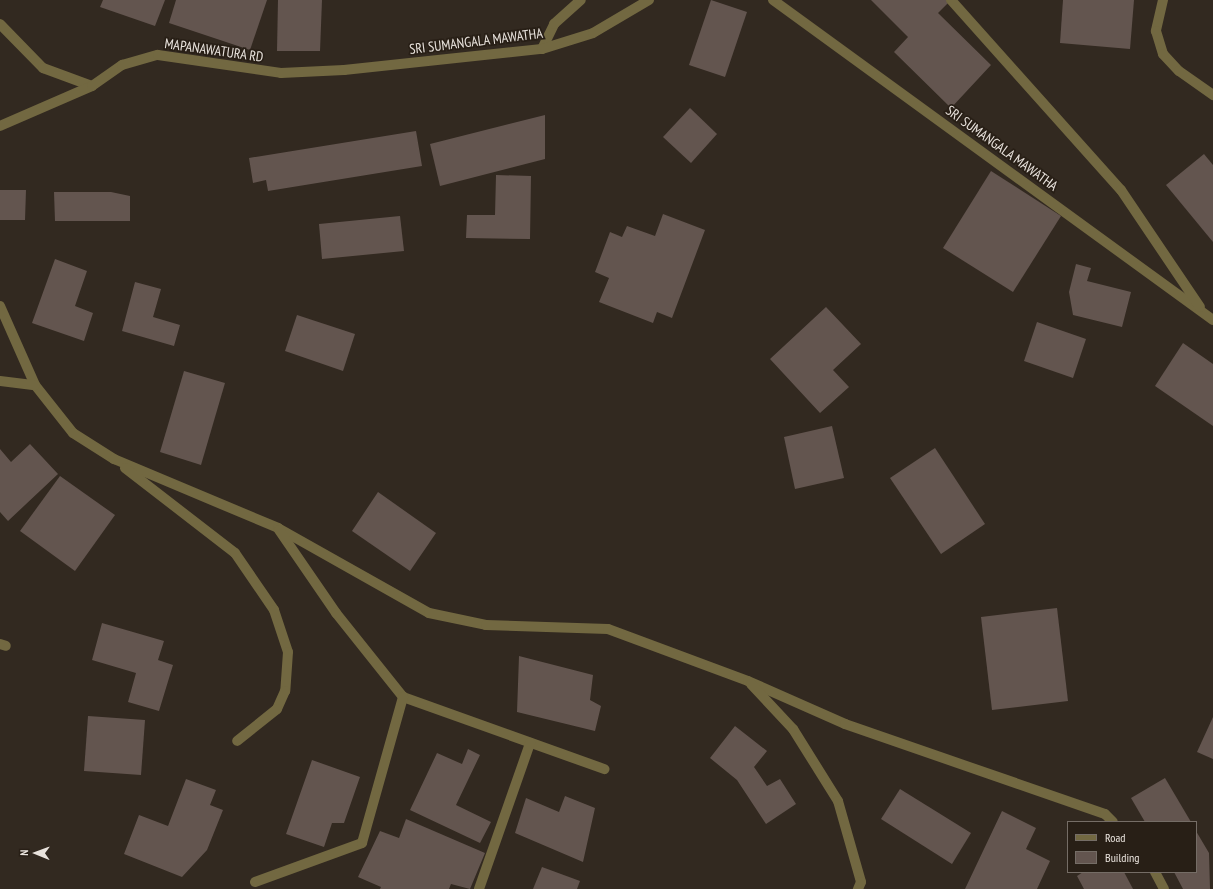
<!DOCTYPE html>
<html>
<head>
<meta charset="utf-8">
<style>
	body { margin:0 }
	#map { position:relative; width:1213px; height:889px; overflow:hidden; background:#322920; font-family:"PT Sans Narrow",sans-serif }
	div>[style] { position:absolute }
	.building>* { inset:0; background:#63554f }
	.minor>* { height:10px; margin:-5px; padding:0 5px; transform-origin:5px; border-radius:5px; background:#726841 }
	span { translate:-50% -50%; white-space:nowrap; text-align:center; line-height:1.15; -webkit-text-stroke:3.5px #281f16; paint-order:stroke }
	.street-label { font-size:14px; color:#e9e3dd }
	.legend { position:absolute; left:1067px; top:821px; width:130px; height:52px; box-sizing:border-box; background:#281f16; border:1px solid #756d66; margin:0; padding:5px 7px; list-style:none; font-size:12px; color:#e9e3dd }
	.legend li { display:flex; align-items:center; gap:8px; height:20px }
	.legend b { width:20px; border:1px solid #756d66 }
	.north { position:absolute; left:16px; top:833px; width:40px; height:40px; -webkit-text-stroke:3px #281f16; paint-order:stroke; rotate:271deg; font-size:11px; font-weight:700; line-height:16px; text-align:center; color:#e9e3dd }
	.north::after { content:''; display:block; margin:auto; width:14px; height:18px; background:#e9e3dd; clip-path:polygon(50% 0,100% 100%,50% 72%,0 100%) }
</style>
</head>
<body>
<div id="map">
	<div class="building">
		<i style="clip-path:polygon(103px 0,165px 0,155px 26px,100px 7px)"></i>
		<i style="clip-path:polygon(176px 0,267px 0,250px 50px,169px 23px)"></i>
		<i style="clip-path:polygon(278px 0,322px 0,320px 51px,277px 51px)"></i>
		<i style="clip-path:polygon(711px 0,747px 12px,725px 77px,689px 65px)"></i>
		<i style="clip-path:polygon(871px 0,948px 0,949px 2px,938px 13px,991px 65px,951px 108px,894px 52px,908px 37px)"></i>
		<i style="clip-path:polygon(1063px 0,1134px 0,1130px 49px,1060px 43px)"></i>
		<i style="clip-path:polygon(690px 108px,717px 134px,691px 163px,663px 137px)"></i>
		<i style="clip-path:polygon(545px 115px,545px 159px,440px 186px,430px 144px)"></i>
		<i style="clip-path:polygon(416px 131px,422px 166px,268px 191px,266px 180px,253px 183px,249px 158px)"></i>
		<i style="clip-path:polygon(1204px 154px,1213px 165px,1213px 242px,1166px 185px)"></i>
		<i style="clip-path:polygon(991px 171px,1061px 216px,1013px 292px,943px 248px)"></i>
		<i style="clip-path:polygon(496px 175px,531px 176px,530px 239px,466px 238px,467px 215px,495px 215px)"></i>
		<i style="clip-path:polygon(0 190px,26px 190px,25px 220px,0 220px)"></i>
		<i style="clip-path:polygon(54px 192px,111px 192px,130px 196px,130px 221px,55px 221px)"></i>
		<i style="clip-path:polygon(663px 214px,705px 230px,672px 318px,657px 312px,653px 323px,599px 302px,609px 278px,595px 272px,610px 232px,622px 237px,627px 226px,655px 236px)"></i>
		<i style="clip-path:polygon(400px 216px,404px 251px,322px 259px,319px 224px)"></i>
		<i style="clip-path:polygon(55px 259px,87px 271px,75px 306px,93px 313px,84px 341px,32px 323px)"></i>
		<i style="clip-path:polygon(1076px 264px,1091px 268px,1087px 281px,1131px 292px,1122px 327px,1073px 315px,1069px 292px)"></i>
		<i style="clip-path:polygon(135px 282px,161px 289px,153px 317px,180px 325px,174px 346px,122px 331px)"></i>
		<i style="clip-path:polygon(826px 307px,861px 344px,833px 370px,849px 387px,820px 413px,770px 359px)"></i>
		<i style="clip-path:polygon(297px 315px,355px 334px,343px 371px,285px 351px)"></i>
		<i style="clip-path:polygon(1037px 322px,1086px 339px,1073px 378px,1024px 361px)"></i>
		<i style="clip-path:polygon(1183px 343px,1213px 364px,1213px 426px,1155px 386px)"></i>
		<i style="clip-path:polygon(184px 371px,225px 383px,201px 465px,160px 452px)"></i>
		<i style="clip-path:polygon(832px 426px,844px 478px,795px 489px,784px 437px)"></i>
		<i style="clip-path:polygon(30px 444px,58px 474px,8px 521px,0 512px,0 449px,11px 462px)"></i>
		<i style="clip-path:polygon(935px 448px,985px 524px,941px 554px,890px 478px)"></i>
		<i style="clip-path:polygon(60px 476px,115px 515px,75px 571px,20px 531px)"></i>
		<i style="clip-path:polygon(378px 492px,436px 533px,410px 571px,352px 531px)"></i>
		<i style="clip-path:polygon(1057px 608px,1068px 701px,992px 710px,981px 617px)"></i>
		<i style="clip-path:polygon(102px 623px,164px 641px,158px 660px,173px 665px,159px 711px,128px 702px,136px 673px,92px 660px)"></i>
		<i style="clip-path:polygon(519px 656px,593px 675px,590px 700px,601px 706px,595px 731px,517px 712px)"></i>
		<i style="clip-path:polygon(88px 716px,145px 720px,141px 775px,84px 771px)"></i>
		<i style="clip-path:polygon(1213px 717px,1213px 759px,1197px 752px)"></i>
		<i style="clip-path:polygon(735px 726px,767px 751px,754px 767px,767px 786px,780px 779px,796px 804px,766px 824px,737px 780px,710px 758px)"></i>
		<i style="clip-path:polygon(468px 749px,480px 755px,456px 805px,491px 822px,480px 843px,410px 810px,437px 753px,462px 764px)"></i>
		<i style="clip-path:polygon(312px 760px,360px 777px,344px 823px,332px 823px,324px 847px,286px 834px)"></i>
		<i style="clip-path:polygon(1165px 778px,1191px 822px,1145px 822px,1131px 798px)"></i>
		<i style="clip-path:polygon(186px 779px,216px 790px,210px 805px,223px 810px,207px 850px,182px 877px,124px 854px,139px 815px,168px 826px)"></i>
		<i style="clip-path:polygon(900px 789px,971px 833px,952px 864px,881px 819px)"></i>
		<i style="clip-path:polygon(565px 796px,595px 808px,583px 862px,515px 833px,526px 798px,559px 812px)"></i>
		<i style="clip-path:polygon(1002px 811px,1036px 828px,1026px 849px,1050px 861px,1037px 889px,965px 889px)"></i>
		<i style="clip-path:polygon(406px 819px,485px 853px,470px 889px,451px 884px,449px 889px,380px 889px,381px 887px,358px 877px,380px 831px,399px 838px)"></i>
		<i style="clip-path:polygon(1196px 831px,1209px 853px,1210px 889px,1183px 889px,1174px 872px,1196px 872px)"></i>
		<i style="clip-path:polygon(542px 867px,580px 881px,577px 889px,533px 889px)"></i>
		<i style="clip-path:polygon(1083px 872px,1124px 872px,1133px 889px,1084px 889px,1077px 876px)"></i>
	</div>
	<div class="minor">
		<i style="left:773px;top:0;width:544px;rotate:36.03deg"></i>
		<i style="left:951px;top:0;width:255px;rotate:48.2deg"></i>
		<i style="left:1121px;top:190px;width:141px;rotate:56deg"></i>
		<i style="left:1163px;top:0;width:32px;rotate:103deg"></i>
		<i style="left:1156px;top:31px;width:24px;rotate:73deg"></i>
		<i style="left:1163px;top:54px;width:23px;rotate:47deg"></i>
		<i style="left:1179px;top:71px;width:42px;rotate:35.2deg"></i>
		<i style="left:0;top:24px;width:62px;rotate:45.7deg"></i>
		<i style="left:43px;top:68px;width:52px;rotate:20.2deg"></i>
		<i style="left:542px;top:49px;width:28px;rotate:-64deg"></i>
		<i style="left:554px;top:24px;width:36px;rotate:-42deg"></i>
		<i style="left:0;top:126px;width:100px;rotate:-23.5deg"></i>
		<i style="left:92px;top:86px;width:37px;rotate:-35deg"></i>
		<i style="left:122px;top:65px;width:37px;rotate:-16deg"></i>
		<i style="left:158px;top:55px;width:124px;rotate:8.3deg"></i>
		<i style="left:281px;top:73px;width:63px;rotate:-2.7deg"></i>
		<i style="left:344px;top:70px;width:199px;rotate:-6.1deg"></i>
		<i style="left:542px;top:49px;width:53px;rotate:-17.4deg"></i>
		<i style="left:593px;top:33px;width:65px;rotate:-30.5deg"></i>
		<i style="left:0;top:306px;width:86px;rotate:66.1deg"></i>
		<i style="left:35px;top:385px;width:61px;rotate:51.6deg"></i>
		<i style="left:73px;top:433px;width:49px;rotate:32.4deg"></i>
		<i style="left:114px;top:459px;width:178px;rotate:22.8deg"></i>
		<i style="left:278px;top:528px;width:173px;rotate:29.4deg"></i>
		<i style="left:429px;top:613px;width:58px;rotate:11.9deg"></i>
		<i style="left:486px;top:625px;width:122px;rotate:1.9deg"></i>
		<i style="left:608px;top:629px;width:149px;rotate:20.4deg"></i>
		<i style="left:748px;top:681px;width:106px;rotate:23.9deg"></i>
		<i style="left:845px;top:724px;width:275px;rotate:19.1deg"></i>
		<i style="left:1105px;top:814px;width:11px;rotate:45deg"></i>
		<i style="left:0;top:381px;width:35px;rotate:7deg"></i>
		<i style="left:125px;top:468px;width:139px;rotate:37.7deg"></i>
		<i style="left:235px;top:553px;width:69px;rotate:55.6deg"></i>
		<i style="left:274px;top:610px;width:44px;rotate:71.6deg"></i>
		<i style="left:288px;top:652px;width:39px;rotate:94deg"></i>
		<i style="left:285px;top:691px;width:20px;rotate:114deg"></i>
		<i style="left:277px;top:709px;width:51px;rotate:141.3deg"></i>
		<i style="left:279px;top:530px;width:101px;rotate:55.5deg"></i>
		<i style="left:336px;top:613px;width:107px;rotate:51.4deg"></i>
		<i style="left:403px;top:697px;width:214px;rotate:19.7deg"></i>
		<i style="left:0;top:644px;width:6px;rotate:18deg"></i>
		<i style="left:751px;top:684px;width:62px;rotate:47deg"></i>
		<i style="left:793px;top:729px;width:85px;rotate:58deg"></i>
		<i style="left:838px;top:801px;width:84px;rotate:74.1deg"></i>
		<i style="left:861px;top:882px;width:8px;rotate:113deg"></i>
		<i style="left:1155px;top:872px;width:19px;rotate:62deg"></i>
		<i style="left:255px;top:882px;width:114px;rotate:-20deg"></i>
		<i style="left:362px;top:843px;width:152px;rotate:-74.3deg"></i>
		<i style="left:479px;top:889px;width:155px;rotate:-70.7deg"></i>
	</div>
	<div class="street-label">
		<span style="left:476px;top:41px;rotate:-7deg">SRI SUMANGALA MAWATHA</span>
		<span style="left:214px;top:50px;rotate:8deg">MAPANAWATURA RD</span>
		<span style="left:1002px;top:148px;rotate:36deg">SRI SUMANGALA MAWATHA</span>
	</div>
	<ul class="legend">
	<li><b style="height:5px;background:#726841"></b>Road</li>
	<li><b style="height:11px;background:#63554f"></b>Building</li>
	</ul>
	<div class="north">N</div>
</div>
</body>
</html>
